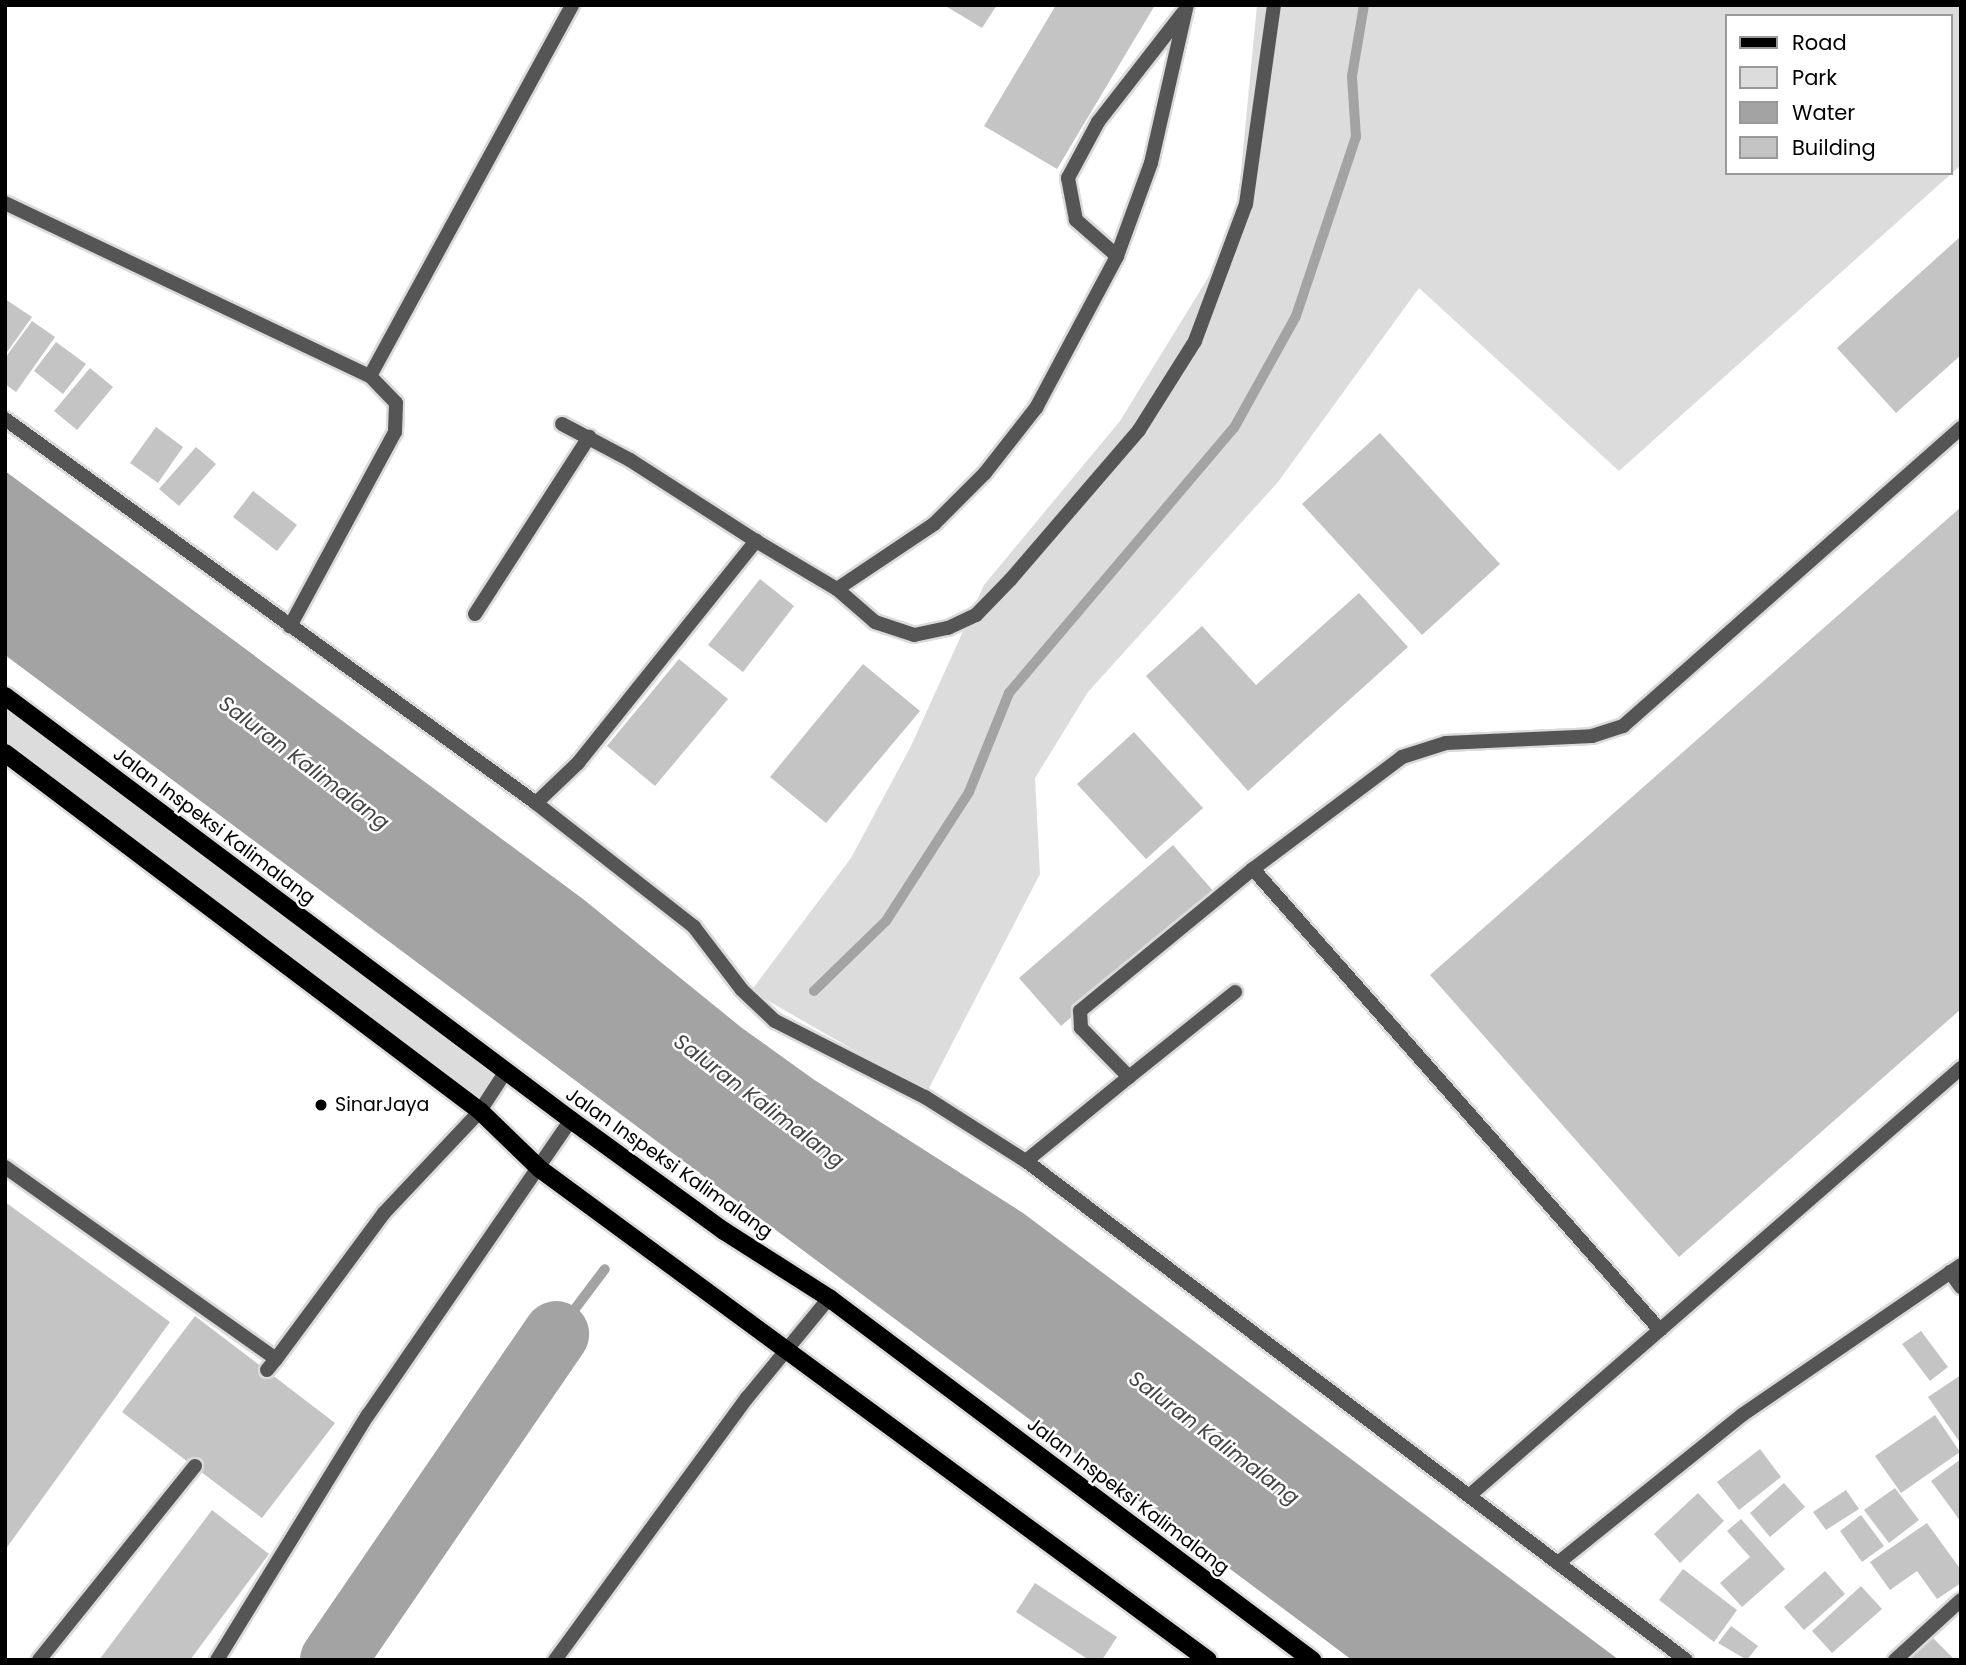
<!DOCTYPE html>
<html>
<head>
<meta charset="utf-8">
<style>
	body { margin:0 }
	#map { position:relative; width:1966px; height:1665px; overflow:hidden; background:#fff; font-family:Poppins,sans-serif }
	div>[style] { position:absolute }
	.green>* { inset:0; background:#dcdcdc }
	.water>* { inset:0; background:#a3a3a3 }
	.stream>* { height:10px; margin:-5px; padding:0 5px; transform-origin:5px; border-radius:5px; background:#a3a3a3 }
	.river>* { height:66px; margin:-33px; padding:0 33px; transform-origin:33px; border-radius:33px; background:#a3a3a3 }
	.building>* { inset:0; background:#c4c4c4 }
	.roads { filter:drop-shadow(2px 0 #dbdbdb) drop-shadow(-2px 0 #dbdbdb) drop-shadow(0 2px #dbdbdb) drop-shadow(0 -2px #dbdbdb) }
	.service>* { height:14px; margin:-7px; padding:0 7px; transform-origin:7px; border-radius:7px; background:#555 }
	.minor>* { height:14px; margin:-7px; padding:0 7px; transform-origin:7px; border-radius:7px; background:#555 }
	.primary>* { height:18px; margin:-9px; padding:0 9px; transform-origin:9px; border-radius:9px; background:#000 }
	.dots>* { width:19px; height:19px; translate:-50% -50%; box-sizing:border-box; border:4px solid #fff; border-radius:50% }
	span { translate:-50% -50%; white-space:nowrap; text-align:center; line-height:1.15; -webkit-text-stroke:5px #fff; paint-order:stroke }
	.street-label { font-size:19px; color:#000 }
	.poi-label { font-size:19px; color:#000 }
	.left { translate:0 -50%; text-align:left }
	.water-label { font-size:21px; color:#444; font-style:italic }
	.frame { position:absolute; inset:0; border:7px solid #000; pointer-events:none }
	.legend { position:absolute; left:1725px; top:14px; width:228px; height:161px; box-sizing:border-box; background:#fff; border:2px solid #999; margin:0; padding:9px 12px; list-style:none; font-size:21px; color:#000 }
	.legend li { display:flex; align-items:center; gap:14px; height:35px }
	.legend b { width:35px; border:2px solid #999 }
</style>
</head>
<body>
<div id="map">
	<div class="green">
		<i style="clip-path:polygon(evenodd,1257px 5px,1961px 5px,1961px 165px,1619px 471px,1419px 288px,1278px 482px,1088px 692px,1035px 778px,1040px 874px,927px 1092px,751px 991px,851px 858px,911px 746px,984px 585px,1120px 421px,1235px 234px,1257px 5px,1726px 16px,1950px 16px,1950px 173px,1726px 173px,1726px 16px)"></i>
		<i style="clip-path:polygon(5px 696px,506px 1071px,480px 1111px,5px 753px)"></i>
	</div>
	<div class="water">
		<i style="clip-path:polygon(5px 471px,583px 899px,742px 1028px,813px 1079px,1023px 1213px,1619px 1660px,1352px 1660px,5px 655px)"></i>
	</div>
	<div class="stream">
		<i style="left:814px;top:991px;width:100px;rotate:-44.2deg"></i>
		<i style="left:886px;top:921px;width:153px;rotate:-57.2deg"></i>
		<i style="left:969px;top:792px;width:107px;rotate:-68deg"></i>
		<i style="left:1009px;top:693px;width:348px;rotate:-49.7deg"></i>
		<i style="left:1234px;top:428px;width:128px;rotate:-61deg"></i>
		<i style="left:1296px;top:316px;width:189px;rotate:-71.5deg"></i>
		<i style="left:1356px;top:137px;width:61px;rotate:-93.8deg"></i>
		<i style="left:1352px;top:76px;width:72px;rotate:-80.4deg"></i>
		<i style="left:556px;top:1334px;width:81px;rotate:-53deg"></i>
	</div>
	<div class="river">
		<i style="left:333px;top:1660px;width:395px;rotate:-55.6deg"></i>
	</div>
	<div class="building">
		<i style="clip-path:polygon(944px 5px,997px 5px,982px 28px)"></i>
		<i style="clip-path:polygon(1056px 5px,1155px 5px,1057px 169px,984px 126px)"></i>
		<i style="clip-path:polygon(1961px 236px,1961px 355px,1896px 413px,1837px 348px)"></i>
		<i style="clip-path:polygon(5px 299px,32px 317px,5px 355px)"></i>
		<i style="clip-path:polygon(32px 321px,55px 337px,16px 392px,5px 384px,5px 358px)"></i>
		<i style="clip-path:polygon(56px 342px,86px 364px,63px 394px,34px 371px)"></i>
		<i style="clip-path:polygon(90px 368px,113px 387px,77px 430px,54px 411px)"></i>
		<i style="clip-path:polygon(156px 427px,183px 447px,158px 483px,130px 463px)"></i>
		<i style="clip-path:polygon(1380px 433px,1500px 564px,1422px 635px,1302px 504px)"></i>
		<i style="clip-path:polygon(196px 447px,216px 464px,179px 506px,159px 489px)"></i>
		<i style="clip-path:polygon(253px 491px,297px 525px,277px 551px,233px 517px)"></i>
		<i style="clip-path:polygon(1961px 507px,1961px 1009px,1679px 1257px,1430px 975px)"></i>
		<i style="clip-path:polygon(760px 579px,794px 606px,743px 672px,708px 645px)"></i>
		<i style="clip-path:polygon(1359px 593px,1408px 647px,1248px 791px,1146px 676px,1202px 626px,1256px 685px)"></i>
		<i style="clip-path:polygon(679px 659px,728px 699px,655px 786px,607px 746px)"></i>
		<i style="clip-path:polygon(863px 664px,920px 711px,826px 823px,770px 777px)"></i>
		<i style="clip-path:polygon(1134px 732px,1203px 808px,1146px 859px,1077px 784px)"></i>
		<i style="clip-path:polygon(1173px 845px,1215px 893px,1061px 1026px,1019px 978px)"></i>
		<i style="clip-path:polygon(5px 1202px,170px 1322px,5px 1550px)"></i>
		<i style="clip-path:polygon(195px 1316px,335px 1423px,262px 1518px,122px 1412px)"></i>
		<i style="clip-path:polygon(1921px 1331px,1948px 1367px,1930px 1381px,1902px 1344px)"></i>
		<i style="clip-path:polygon(1961px 1375px,1961px 1444px,1928px 1397px)"></i>
		<i style="clip-path:polygon(1935px 1415px,1960px 1452px,1901px 1493px,1875px 1456px)"></i>
		<i style="clip-path:polygon(1760px 1449px,1781px 1477px,1739px 1510px,1717px 1482px)"></i>
		<i style="clip-path:polygon(1961px 1459px,1961px 1522px,1931px 1481px)"></i>
		<i style="clip-path:polygon(1784px 1483px,1805px 1507px,1770px 1537px,1750px 1513px)"></i>
		<i style="clip-path:polygon(1895px 1488px,1919px 1520px,1889px 1543px,1864px 1510px)"></i>
		<i style="clip-path:polygon(1846px 1490px,1859px 1509px,1826px 1530px,1813px 1512px)"></i>
		<i style="clip-path:polygon(1698px 1493px,1724px 1521px,1680px 1563px,1654px 1534px)"></i>
		<i style="clip-path:polygon(212px 1510px,269px 1554px,190px 1660px,99px 1660px)"></i>
		<i style="clip-path:polygon(1861px 1515px,1884px 1546px,1862px 1562px,1840px 1531px)"></i>
		<i style="clip-path:polygon(1741px 1519px,1785px 1569px,1742px 1607px,1720px 1583px,1750px 1557px,1727px 1531px)"></i>
		<i style="clip-path:polygon(1927px 1523px,1961px 1570px,1961px 1583px,1937px 1599px,1917px 1571px,1890px 1590px,1870px 1562px)"></i>
		<i style="clip-path:polygon(1683px 1569px,1737px 1610px,1714px 1642px,1659px 1600px)"></i>
		<i style="clip-path:polygon(1825px 1571px,1845px 1594px,1804px 1630px,1784px 1607px)"></i>
		<i style="clip-path:polygon(1035px 1583px,1117px 1637px,1102px 1660px,1089px 1660px,1016px 1612px)"></i>
		<i style="clip-path:polygon(1861px 1586px,1882px 1609px,1832px 1653px,1812px 1631px)"></i>
		<i style="clip-path:polygon(1731px 1626px,1758px 1646px,1747px 1660px,1718px 1643px)"></i>
		<i style="clip-path:polygon(1928px 1633px,1955px 1660px,1901px 1660px)"></i>
	</div>
	<div class="roads">
		<div class="service">
			<i style="left:5px;top:203px;width:404px;rotate:25.4deg"></i>
			<i style="left:370px;top:376px;width:37px;rotate:46deg"></i>
			<i style="left:396px;top:403px;width:29px;rotate:92deg"></i>
			<i style="left:395px;top:432px;width:221px;rotate:118.4deg"></i>
			<i style="left:1117px;top:256px;width:55px;rotate:-138.7deg"></i>
			<i style="left:1076px;top:220px;width:43px;rotate:-100.8deg"></i>
			<i style="left:1068px;top:178px;width:64px;rotate:-61.8deg"></i>
			<i style="left:1098px;top:122px;width:138px;rotate:-52.1deg"></i>
			<i style="left:370px;top:376px;width:422px;rotate:-61.4deg"></i>
			<i style="left:562px;top:424px;width:77px;rotate:27.9deg"></i>
			<i style="left:630px;top:460px;width:150px;rotate:32.7deg"></i>
			<i style="left:837px;top:589px;width:117px;rotate:-33.8deg"></i>
			<i style="left:934px;top:524px;width:72px;rotate:-45deg"></i>
			<i style="left:985px;top:473px;width:83px;rotate:-51.9deg"></i>
			<i style="left:1036px;top:408px;width:172px;rotate:-61.9deg"></i>
			<i style="left:1117px;top:256px;width:99px;rotate:-69.9deg"></i>
			<i style="left:1151px;top:163px;width:162px;rotate:-77.2deg"></i>
			<i style="left:475px;top:614px;width:211px;rotate:-57.2deg"></i>
			<i style="left:536px;top:803px;width:58px;rotate:-43.6deg"></i>
			<i style="left:578px;top:763px;width:285px;rotate:-51.3deg"></i>
			<i style="left:756px;top:541px;width:94px;rotate:30.7deg"></i>
			<i style="left:837px;top:589px;width:50px;rotate:41deg"></i>
			<i style="left:875px;top:622px;width:41px;rotate:18.4deg"></i>
			<i style="left:914px;top:635px;width:35px;rotate:-12deg"></i>
			<i style="left:948px;top:628px;width:31px;rotate:-25deg"></i>
			<i style="left:976px;top:615px;width:50px;rotate:-45.8deg"></i>
			<i style="left:1011px;top:579px;width:196px;rotate:-49.3deg"></i>
			<i style="left:1139px;top:430px;width:105px;rotate:-57.8deg"></i>
			<i style="left:1195px;top:341px;width:146px;rotate:-69.6deg"></i>
			<i style="left:1246px;top:204px;width:201px;rotate:-82deg"></i>
			<i style="left:1253px;top:869px;width:615px;rotate:48.56deg"></i>
			<i style="left:1129px;top:1077px;width:136px;rotate:-38.7deg"></i>
			<i style="left:1026px;top:1161px;width:133px;rotate:-39.2deg"></i>
			<i style="left:1129px;top:1077px;width:69px;rotate:-134.4deg"></i>
			<i style="left:1081px;top:1028px;width:17px;rotate:-93deg"></i>
			<i style="left:1080px;top:1011px;width:224px;rotate:-39.4deg"></i>
			<i style="left:1253px;top:869px;width:186px;rotate:-36.9deg"></i>
			<i style="left:1402px;top:757px;width:46px;rotate:-17.7deg"></i>
			<i style="left:1446px;top:743px;width:146px;rotate:-2.7deg"></i>
			<i style="left:1592px;top:736px;width:33px;rotate:-18deg"></i>
			<i style="left:1623px;top:726px;width:451px;rotate:-41.4deg"></i>
			<i style="left:5px;top:1167px;width:332px;rotate:35.3deg"></i>
			<i style="left:276px;top:1359px;width:182px;rotate:-53.5deg"></i>
			<i style="left:384px;top:1213px;width:140px;rotate:-46.7deg"></i>
			<i style="left:480px;top:1111px;width:48px;rotate:-57deg"></i>
			<i style="left:267px;top:1370px;width:14px;rotate:-51deg"></i>
			<i style="left:1470px;top:1495px;width:651px;rotate:-41.01deg"></i>
			<i style="left:1558px;top:1563px;width:236px;rotate:-38.8deg"></i>
			<i style="left:1742px;top:1415px;width:265px;rotate:-34.4deg"></i>
			<i style="left:39px;top:1660px;width:249px;rotate:-51.2deg"></i>
			<i style="left:217px;top:1660px;width:288px;rotate:-58.4deg"></i>
			<i style="left:368px;top:1415px;width:358px;rotate:-55.5deg"></i>
			<i style="left:555px;top:1660px;width:325px;rotate:-53.8deg"></i>
			<i style="left:747px;top:1398px;width:129px;rotate:-50.6deg"></i>
		</div>
		<div class="minor">
			<i style="left:5px;top:419px;width:655px;rotate:35.87deg"></i>
			<i style="left:536px;top:803px;width:201px;rotate:38.1deg"></i>
			<i style="left:694px;top:927px;width:79px;rotate:52.7deg"></i>
			<i style="left:742px;top:990px;width:45px;rotate:43.2deg"></i>
			<i style="left:775px;top:1021px;width:168px;rotate:26.9deg"></i>
			<i style="left:925px;top:1097px;width:120px;rotate:32.4deg"></i>
			<i style="left:1026px;top:1161px;width:827px;rotate:37.09deg"></i>
			<i style="left:1950px;top:1272px;width:19px;rotate:54deg"></i>
			<i style="left:1895px;top:1660px;width:89px;rotate:-42.3deg"></i>
		</div>
		<div class="primary">
			<i style="left:5px;top:696px;width:707px;rotate:36.84deg"></i>
			<i style="left:571px;top:1120px;width:189px;rotate:36deg"></i>
			<i style="left:724px;top:1231px;width:125px;rotate:32.5deg"></i>
			<i style="left:829px;top:1298px;width:604px;rotate:36.85deg"></i>
			<i style="left:5px;top:753px;width:595px;rotate:37deg"></i>
			<i style="left:480px;top:1111px;width:83px;rotate:44deg"></i>
			<i style="left:540px;top:1169px;width:829px;rotate:36.32deg"></i>
		</div>
	</div>
	<div class="dots">
		<i style="left:321px;top:1105px;background:#000"></i>
	</div>
	<div class="street-label">
		<span style="left:214px;top:826px;rotate:37deg">Jalan Inspeksi Kalimalang</span>
		<span style="left:669px;top:1163px;rotate:35deg">Jalan Inspeksi Kalimalang</span>
		<span style="left:1128px;top:1496px;rotate:37deg">Jalan Inspeksi Kalimalang</span>
	</div>
	<div class="poi-label">
		<span class="left" style="left:335px;top:1105px">SinarJaya</span>
	</div>
	<div class="water-label">
		<span style="left:304px;top:763px;rotate:37deg">Saluran Kalimalang</span>
		<span style="left:759px;top:1101px;rotate:37deg">Saluran Kalimalang</span>
		<span style="left:1214px;top:1438px;rotate:37deg">Saluran Kalimalang</span>
	</div>
	<div class="frame"></div>
	<ul class="legend">
	<li><b style="height:9px;background:#000"></b>Road</li>
	<li><b style="height:19px;background:#dcdcdc"></b>Park</li>
	<li><b style="height:19px;background:#a3a3a3"></b>Water</li>
	<li><b style="height:19px;background:#c4c4c4"></b>Building</li>
	</ul>
</div>
</body>
</html>
